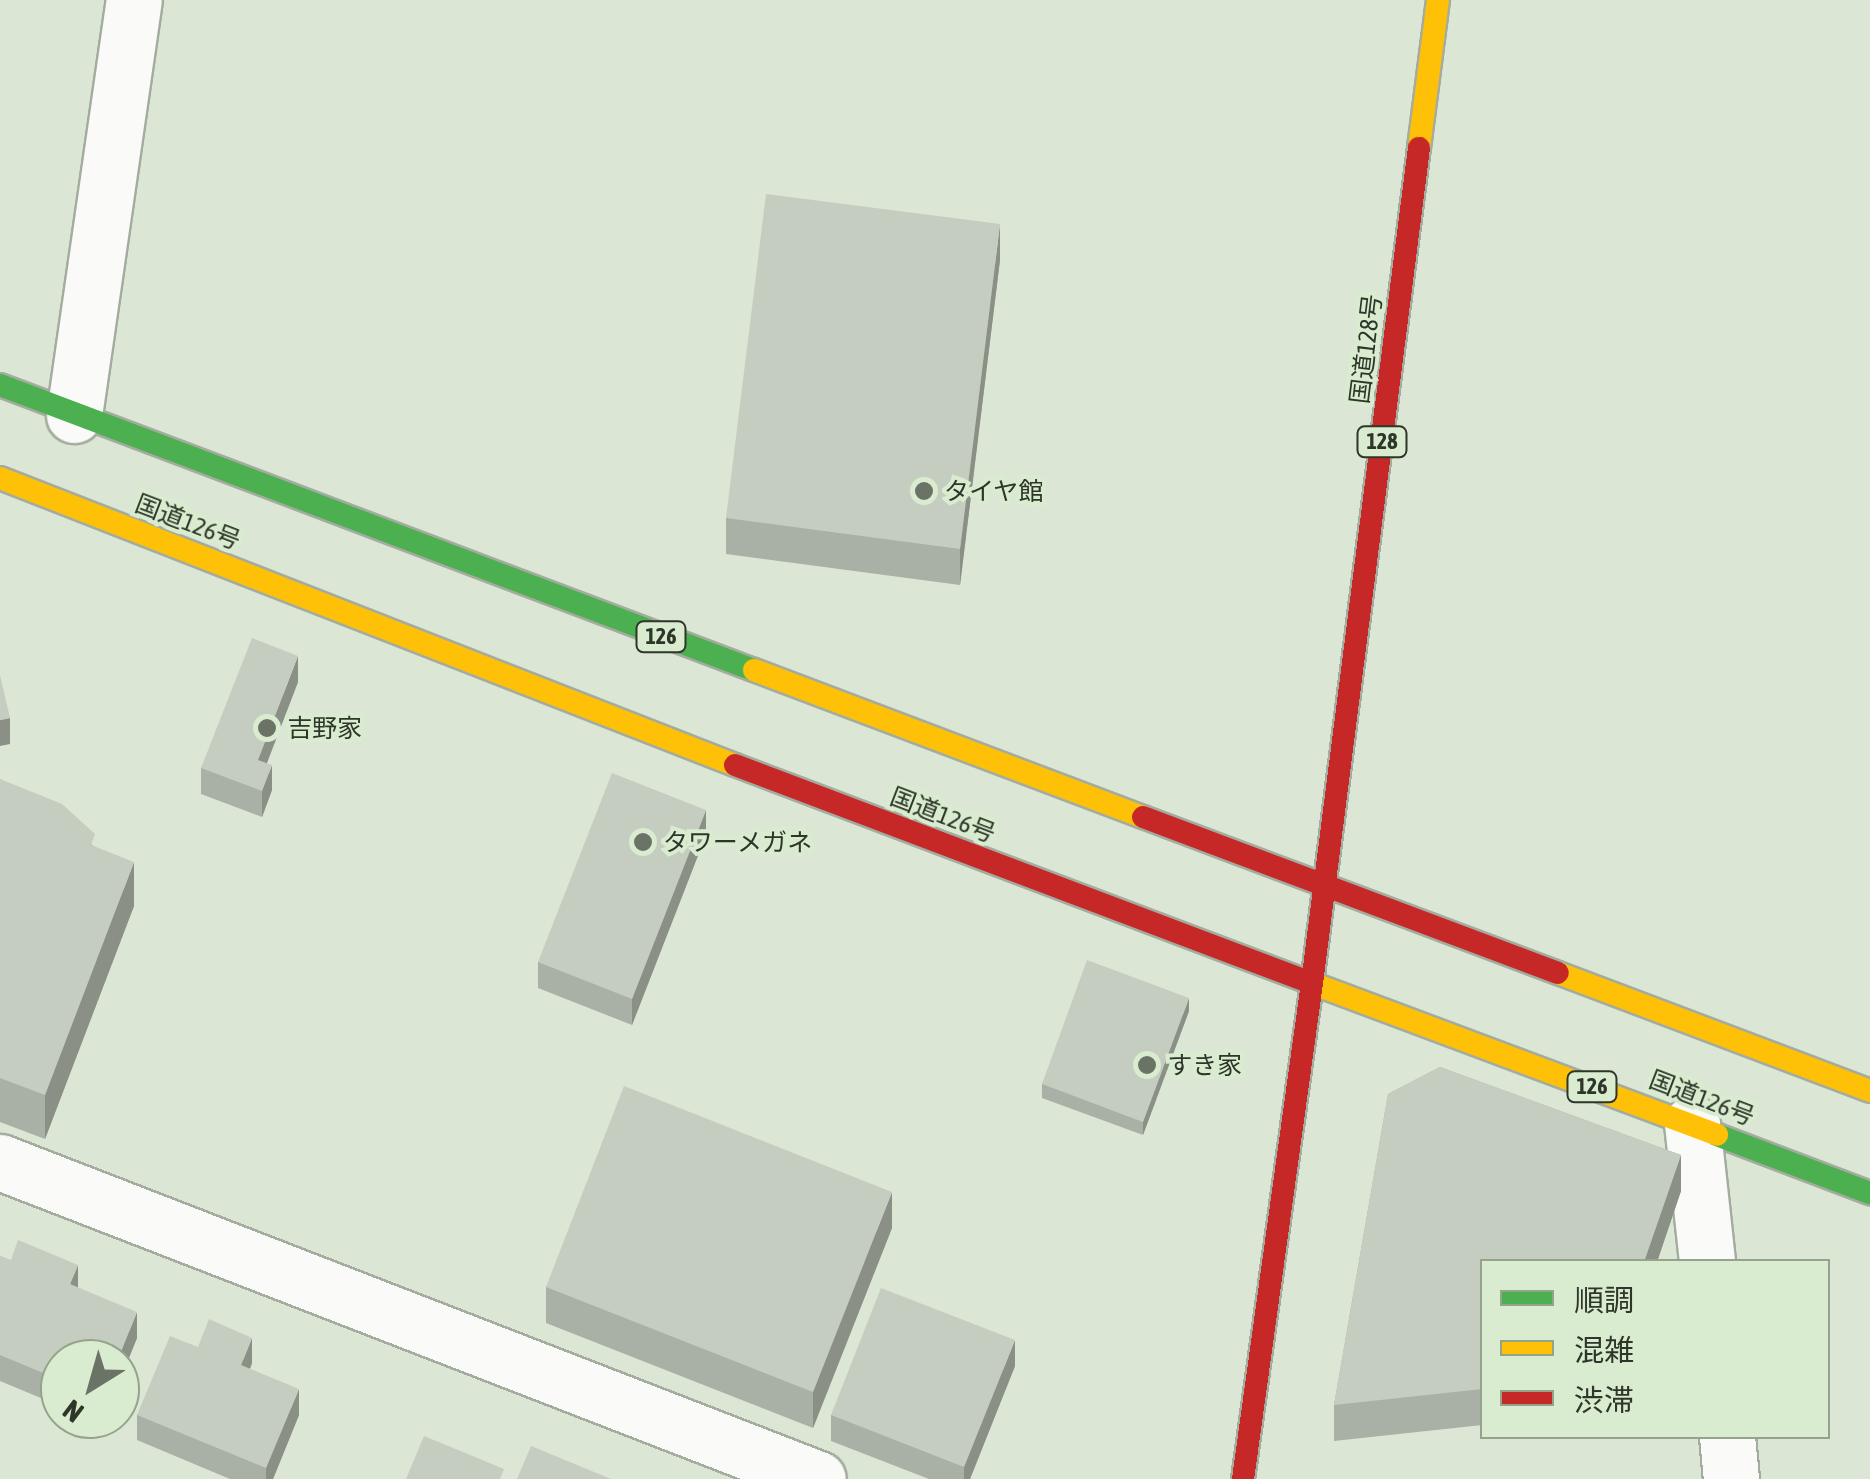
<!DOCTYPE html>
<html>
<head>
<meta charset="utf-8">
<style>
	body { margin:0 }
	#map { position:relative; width:1870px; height:1479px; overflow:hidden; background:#dbe6d5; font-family:"Asap Condensed","Noto Sans JP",sans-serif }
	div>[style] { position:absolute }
	.roads { filter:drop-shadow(2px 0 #a3ac9f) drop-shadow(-2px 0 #a3ac9f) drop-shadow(0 2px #a3ac9f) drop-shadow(0 -2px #a3ac9f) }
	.street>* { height:55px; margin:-27.5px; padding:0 27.5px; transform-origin:27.5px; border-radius:27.5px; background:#fafbf9 }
	.fast>* { height:22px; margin:-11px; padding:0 11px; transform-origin:11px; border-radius:11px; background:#4caf50 }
	.slow>* { height:22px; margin:-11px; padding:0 11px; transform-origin:11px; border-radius:11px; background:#ffc107 }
	.jam>* { height:22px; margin:-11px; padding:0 11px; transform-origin:11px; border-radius:11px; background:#c62828 }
	.wall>* { inset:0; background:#a9b0a5 }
	.shaded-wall>* { inset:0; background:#8a9086 }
	.building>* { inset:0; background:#c5cdc0 }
	.dots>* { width:28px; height:28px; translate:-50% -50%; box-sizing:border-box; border:5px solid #d9eccf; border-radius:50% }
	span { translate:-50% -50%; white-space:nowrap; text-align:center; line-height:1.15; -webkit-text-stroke:8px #d9eccf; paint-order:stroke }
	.shield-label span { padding:2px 8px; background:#d9eccf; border:2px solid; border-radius:8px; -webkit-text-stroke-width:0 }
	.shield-label { font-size:22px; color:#2e352a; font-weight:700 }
	.street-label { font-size:25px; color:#2e352a }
	.poi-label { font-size:25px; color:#2e352a }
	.left { translate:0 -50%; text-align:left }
	.legend { position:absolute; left:1480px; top:1259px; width:350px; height:180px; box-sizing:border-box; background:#d9eccf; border:2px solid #95a38d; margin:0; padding:12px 18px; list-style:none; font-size:30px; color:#2e352a }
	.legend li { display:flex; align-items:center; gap:20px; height:50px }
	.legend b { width:50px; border:2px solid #95a38d }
	.north { position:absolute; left:40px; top:1339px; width:100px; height:100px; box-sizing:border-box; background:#d9eccf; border:2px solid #95a38d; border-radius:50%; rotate:217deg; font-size:28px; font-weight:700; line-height:40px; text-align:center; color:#2e352a }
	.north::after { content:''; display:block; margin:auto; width:35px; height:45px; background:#6b7366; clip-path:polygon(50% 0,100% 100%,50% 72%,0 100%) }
</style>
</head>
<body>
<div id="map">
	<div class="roads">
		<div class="street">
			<i style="left:74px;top:415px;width:419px;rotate:-81.8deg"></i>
			<i style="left:1692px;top:1123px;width:140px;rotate:83.8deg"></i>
			<i style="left:0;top:1162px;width:877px;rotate:21.18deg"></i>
			<i style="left:1727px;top:1436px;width:43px;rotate:84.7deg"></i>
		</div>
		<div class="fast">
			<i style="left:0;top:385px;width:806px;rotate:20.71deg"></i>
			<i style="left:1717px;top:1135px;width:164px;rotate:20.8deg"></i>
		</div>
		<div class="slow">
			<i style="left:1419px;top:148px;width:149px;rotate:-82.7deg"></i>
			<i style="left:0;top:478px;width:789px;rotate:21.33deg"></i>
			<i style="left:754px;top:670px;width:416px;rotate:20.7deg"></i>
			<i style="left:1558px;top:973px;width:334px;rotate:20.7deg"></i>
			<i style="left:1306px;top:981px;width:439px;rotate:20.5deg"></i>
		</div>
		<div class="jam">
			<i style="left:735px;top:765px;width:610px;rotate:20.72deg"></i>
			<i style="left:1143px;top:817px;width:443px;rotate:20.6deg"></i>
			<i style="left:1312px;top:983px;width:842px;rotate:-82.7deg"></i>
			<i style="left:1243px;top:1479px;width:501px;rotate:-82.08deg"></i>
		</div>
	</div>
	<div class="wall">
		<i style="clip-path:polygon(1000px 260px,960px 585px,726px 554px,726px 518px)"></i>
		<i style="clip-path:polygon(298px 682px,267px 763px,272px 790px,262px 817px,201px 794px,201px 768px)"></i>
		<i style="clip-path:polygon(0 779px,95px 847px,134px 906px,45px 1139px,0 1122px)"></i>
		<i style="clip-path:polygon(706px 835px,632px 1025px,538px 988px,538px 962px)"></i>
		<i style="clip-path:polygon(1189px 1011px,1143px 1135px,1042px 1098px,1042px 1084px)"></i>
		<i style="clip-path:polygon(1440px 1067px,1681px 1155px,1681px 1191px,1657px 1262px,1482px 1262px,1482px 1425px,1334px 1441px,1334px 1405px,1388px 1094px)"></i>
		<i style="clip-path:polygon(892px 1228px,813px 1428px,546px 1323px,546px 1287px)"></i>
		<i style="clip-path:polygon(0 1256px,78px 1288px,137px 1338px,120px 1380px,120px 1359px,60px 1359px,60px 1406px,0 1381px)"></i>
		<i style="clip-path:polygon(198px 1347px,252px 1363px,250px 1369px,299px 1415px,273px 1479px,230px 1479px,137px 1440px,137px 1415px)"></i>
		<i style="clip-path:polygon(1015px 1366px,970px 1479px,929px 1479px,831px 1441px,831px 1415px)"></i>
	</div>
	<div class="shaded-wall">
		<i style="clip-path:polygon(1000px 224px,1000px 260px,960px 585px,960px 549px)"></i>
		<i style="clip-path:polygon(298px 656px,298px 682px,258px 786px,258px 760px)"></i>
		<i style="clip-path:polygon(10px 718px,10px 744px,0 746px,0 720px)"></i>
		<i style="clip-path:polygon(272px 765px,272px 790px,262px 817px,262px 791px)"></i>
		<i style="clip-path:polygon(706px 810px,706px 835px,632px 1025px,632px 999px)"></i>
		<i style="clip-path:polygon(134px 862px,134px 906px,45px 1139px,45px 1095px)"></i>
		<i style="clip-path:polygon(1189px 998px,1189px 1011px,1143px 1135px,1143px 1122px)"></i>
		<i style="clip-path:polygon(1681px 1155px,1681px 1191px,1657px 1262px,1644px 1262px)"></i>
		<i style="clip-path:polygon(892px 1192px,892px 1228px,813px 1428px,813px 1392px)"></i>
		<i style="clip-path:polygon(78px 1265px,78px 1290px,70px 1284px)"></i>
		<i style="clip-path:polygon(137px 1312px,137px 1338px,120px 1380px,120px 1359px,118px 1359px)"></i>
		<i style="clip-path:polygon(252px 1338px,252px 1363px,241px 1391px,241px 1365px)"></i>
		<i style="clip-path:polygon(1015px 1340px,1015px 1366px,970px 1479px,964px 1479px,964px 1467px)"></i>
		<i style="clip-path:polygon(299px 1389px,299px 1415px,273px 1479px,266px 1479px,266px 1468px)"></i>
	</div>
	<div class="building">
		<i style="clip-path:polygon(766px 194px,1000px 224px,960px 549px,726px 518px)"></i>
		<i style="clip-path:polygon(252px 638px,298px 656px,258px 760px,272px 765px,262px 791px,201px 768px)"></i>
		<i style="clip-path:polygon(0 675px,10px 718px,0 720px)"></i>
		<i style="clip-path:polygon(612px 773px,706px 810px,632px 999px,538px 962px)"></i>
		<i style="clip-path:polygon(0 779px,62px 804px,95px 834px,91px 845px,134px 862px,45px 1095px,0 1078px)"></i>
		<i style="clip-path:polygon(1087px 960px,1189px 998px,1143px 1122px,1042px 1084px)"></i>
		<i style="clip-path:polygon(1440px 1067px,1681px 1155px,1644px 1262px,1482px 1262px,1482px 1389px,1334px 1405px,1388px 1094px)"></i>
		<i style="clip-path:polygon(624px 1086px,892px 1192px,813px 1392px,546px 1287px)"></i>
		<i style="clip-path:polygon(18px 1240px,78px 1265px,70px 1284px,137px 1312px,118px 1359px,60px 1359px,60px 1380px,0 1355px,0 1256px,11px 1260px)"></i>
		<i style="clip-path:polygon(881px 1288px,1015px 1340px,964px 1467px,831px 1415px)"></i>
		<i style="clip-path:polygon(209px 1319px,252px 1338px,241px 1365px,299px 1389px,266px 1468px,137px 1415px,170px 1336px,198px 1347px)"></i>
		<i style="clip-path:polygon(424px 1436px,504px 1469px,500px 1479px,406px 1479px)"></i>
		<i style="clip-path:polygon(531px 1446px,611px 1479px,517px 1479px)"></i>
	</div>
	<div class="dots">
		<i style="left:924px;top:491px;background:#6b7366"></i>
		<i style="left:267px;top:728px;background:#6b7366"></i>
		<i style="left:643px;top:842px;background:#6b7366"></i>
		<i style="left:1147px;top:1065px;background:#6b7366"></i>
	</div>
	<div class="shield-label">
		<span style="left:1382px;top:442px">128</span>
		<span style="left:661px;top:637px">126</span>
		<span style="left:1592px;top:1087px">126</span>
	</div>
	<div class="street-label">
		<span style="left:1366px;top:349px;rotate:-83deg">国道128号</span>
		<span style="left:188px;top:522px;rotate:21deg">国道126号</span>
		<span style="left:943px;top:815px;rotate:21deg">国道126号</span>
		<span style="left:1702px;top:1098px;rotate:21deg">国道126号</span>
	</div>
	<div class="poi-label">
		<span class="left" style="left:944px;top:491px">タイヤ館</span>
		<span class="left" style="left:287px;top:728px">吉野家</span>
		<span class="left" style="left:663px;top:842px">タワーメガネ</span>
		<span class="left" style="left:1167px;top:1065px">すき家</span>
	</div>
	<ul class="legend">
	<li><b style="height:12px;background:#4caf50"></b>順調</li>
	<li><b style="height:12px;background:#ffc107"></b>混雑</li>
	<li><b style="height:12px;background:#c62828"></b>渋滞</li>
	</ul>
	<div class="north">N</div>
</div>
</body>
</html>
